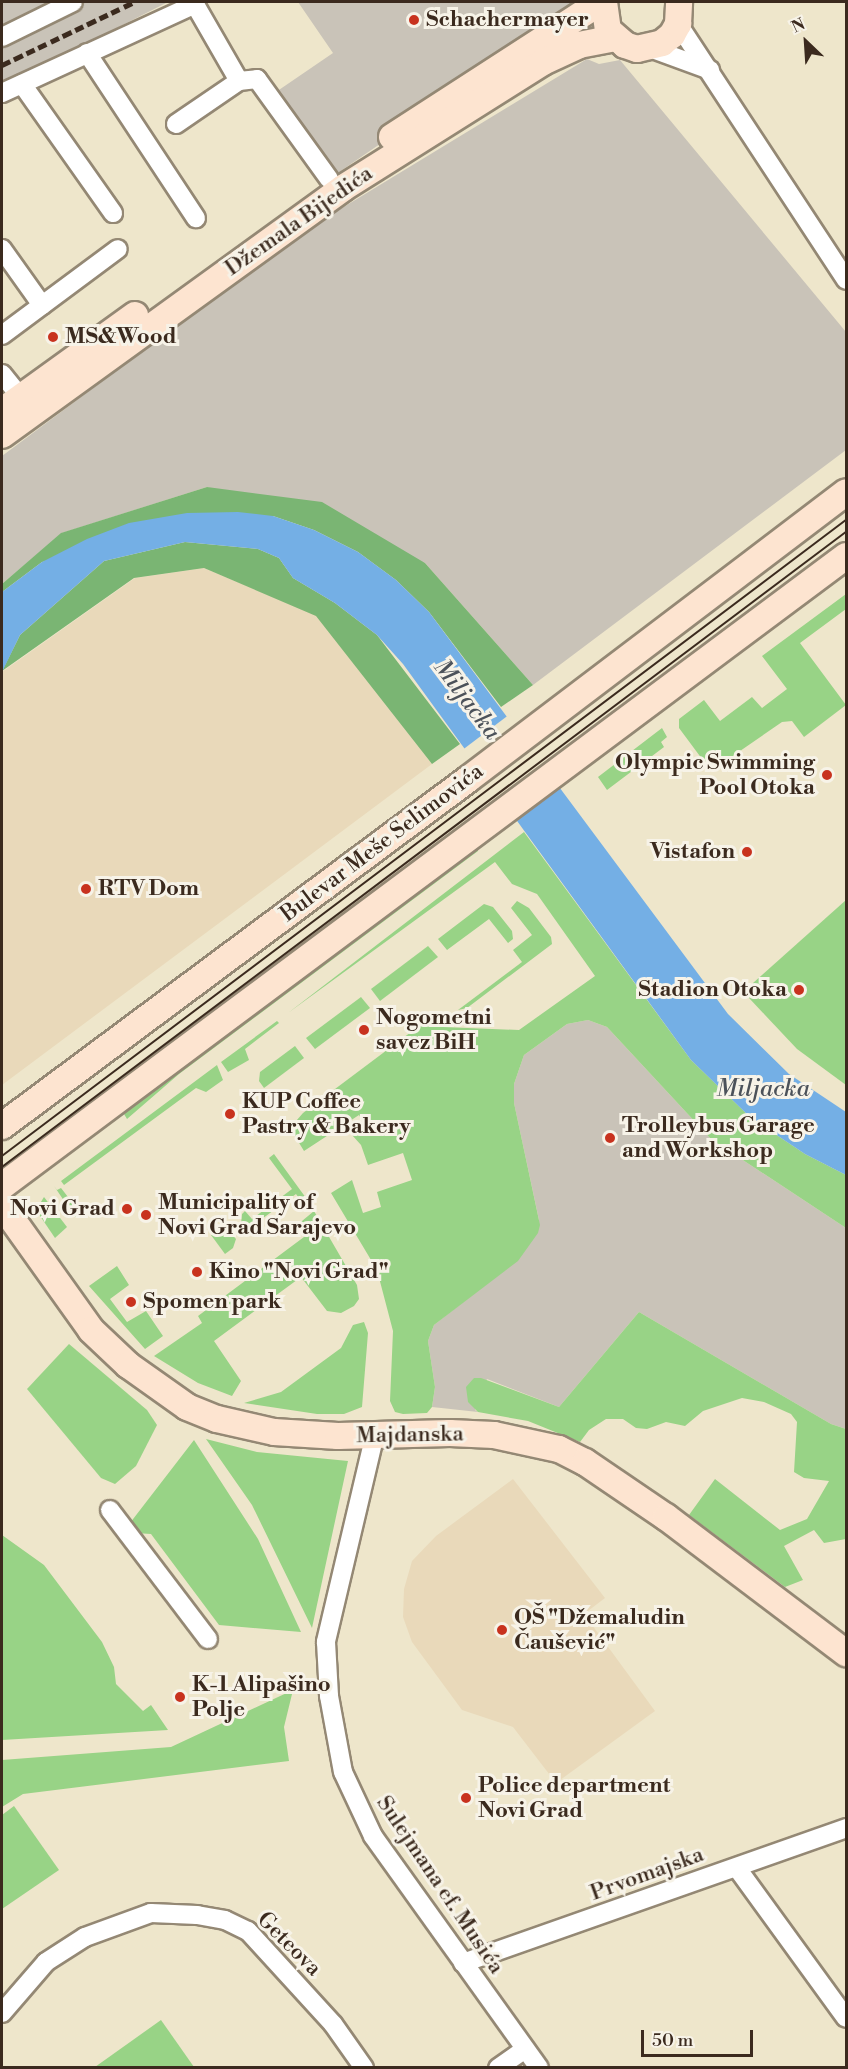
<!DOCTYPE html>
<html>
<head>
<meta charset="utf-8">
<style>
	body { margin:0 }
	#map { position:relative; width:848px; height:2069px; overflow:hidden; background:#eee6cb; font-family:"Libre Bodoni",serif }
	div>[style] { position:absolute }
	.built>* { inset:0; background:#e9d9ba }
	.industrial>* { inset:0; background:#c9c3b8 }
	.green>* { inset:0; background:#98d386 }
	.forest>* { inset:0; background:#7ab573 }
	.water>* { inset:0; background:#74afe5 }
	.pier>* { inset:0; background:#eee6cb }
	.roads { filter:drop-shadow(2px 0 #948874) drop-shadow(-2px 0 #948874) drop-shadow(0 2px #948874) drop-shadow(0 -2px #948874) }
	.street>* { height:18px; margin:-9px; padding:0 9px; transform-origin:9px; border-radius:9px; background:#fff }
	.secondary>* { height:26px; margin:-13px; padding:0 13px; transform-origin:13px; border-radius:13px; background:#fde4d0 }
	.tram>* { height:1.5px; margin:-0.75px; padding:0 0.75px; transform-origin:0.75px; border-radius:0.75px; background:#3b2a1e }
	.rail>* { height:4.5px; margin-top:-2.25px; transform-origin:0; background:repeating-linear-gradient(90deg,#3b2a1e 0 9px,transparent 0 13.5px) }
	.dots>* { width:16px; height:16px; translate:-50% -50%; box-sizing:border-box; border:3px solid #f7f3e8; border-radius:50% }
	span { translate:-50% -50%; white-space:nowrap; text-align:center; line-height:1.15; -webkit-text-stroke:6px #f7f3e8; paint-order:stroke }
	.poi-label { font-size:22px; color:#3b2a1e; font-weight:700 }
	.left { translate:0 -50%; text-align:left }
	.right { translate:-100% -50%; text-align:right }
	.street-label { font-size:22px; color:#3b2a1e }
	.water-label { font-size:24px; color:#4c525a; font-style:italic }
	.frame { position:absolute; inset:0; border:3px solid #3b2a1e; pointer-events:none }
	.north { position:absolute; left:776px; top:12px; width:60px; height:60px; -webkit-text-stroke:4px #f7f3e8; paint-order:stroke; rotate:335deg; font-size:16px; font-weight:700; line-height:24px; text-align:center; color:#3b2a1e }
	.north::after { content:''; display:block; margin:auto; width:21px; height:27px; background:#3b2a1e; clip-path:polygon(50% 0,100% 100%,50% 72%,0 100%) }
	.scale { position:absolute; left:641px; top:2030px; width:112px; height:27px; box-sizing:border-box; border:3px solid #3b2a1e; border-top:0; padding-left:8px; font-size:18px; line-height:21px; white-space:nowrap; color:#3b2a1e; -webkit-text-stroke:4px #f7f3e8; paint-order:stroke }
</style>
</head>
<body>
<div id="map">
	<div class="built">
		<i style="clip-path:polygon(204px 568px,316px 615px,432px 764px,2px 1085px,2px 672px,135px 578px)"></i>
		<i style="clip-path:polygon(513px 1479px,605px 1598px,584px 1614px,655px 1711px,556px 1783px,513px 1727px,462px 1710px,412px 1642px,403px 1617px,404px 1589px,412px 1561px,436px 1536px)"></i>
	</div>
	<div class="industrial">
		<i style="clip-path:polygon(2px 2px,168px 2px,2px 86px)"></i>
		<i style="clip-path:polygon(298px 2px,587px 2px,329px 179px,273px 94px,333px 53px)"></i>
		<i style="clip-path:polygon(587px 59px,599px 64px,620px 60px,846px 332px,846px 450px,533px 685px,425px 563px,207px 487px,62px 533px,2px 584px,2px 456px,301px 233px)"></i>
		<i style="clip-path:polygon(588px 1020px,607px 1027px,711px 1139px,846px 1228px,846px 1429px,831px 1424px,639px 1312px,559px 1407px,487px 1379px,475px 1410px,478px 1412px,432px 1407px,435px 1387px,428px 1341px,434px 1325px,472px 1295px,539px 1220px,514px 1103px,514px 1084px,524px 1055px,567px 1024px)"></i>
	</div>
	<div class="green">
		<i style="clip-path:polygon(846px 594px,846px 609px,800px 643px,846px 705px,804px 737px,792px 721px,782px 722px,711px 771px,679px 728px,679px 719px,704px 700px,720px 721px,752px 697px,762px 708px,787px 689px,762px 656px)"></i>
		<i style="clip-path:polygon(662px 728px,667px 737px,661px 742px,664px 747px,607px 790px,598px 777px)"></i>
		<i style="clip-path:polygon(524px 832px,691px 1060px,751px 1118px,805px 1154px,846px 1175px,846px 1228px,711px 1139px,607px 1027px,588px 1020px,567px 1024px,524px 1055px,514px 1084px,514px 1103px,540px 1225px,538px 1233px,518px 1261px,434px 1325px,428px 1341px,435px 1387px,432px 1407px,427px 1413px,403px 1414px,395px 1412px,390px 1401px,393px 1331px,377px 1270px,331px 1193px,352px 1180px,363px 1213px,381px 1207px,377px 1192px,412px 1180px,403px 1153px,368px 1165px,361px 1145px,352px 1135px,364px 1124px,359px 1115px,304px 1151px,290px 1128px,303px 1113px,419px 1026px,519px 1030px,595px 976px,537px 894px,512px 884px,495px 862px,288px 1013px)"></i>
		<i style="clip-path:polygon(478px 839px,478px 851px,179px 1074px,127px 1119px,124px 1114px,164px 1078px)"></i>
		<i style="clip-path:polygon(846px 900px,846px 1085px,797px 1049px,749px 998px,753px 983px)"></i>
		<i style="clip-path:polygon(517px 901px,529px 908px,551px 937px,552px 944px,467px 1008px,458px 1010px,522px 962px,513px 950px,532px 935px,511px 908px)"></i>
		<i style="clip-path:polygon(484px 904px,493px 907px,512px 931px,513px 939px,508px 943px,489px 919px,447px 950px,438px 939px)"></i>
		<i style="clip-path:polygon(428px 946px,438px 957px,380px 1001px,371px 989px)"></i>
		<i style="clip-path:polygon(361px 997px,370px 1008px,315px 1049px,306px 1038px)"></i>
		<i style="clip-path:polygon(277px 1021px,279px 1023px,245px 1049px,249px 1060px,228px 1072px,221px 1062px)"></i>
		<i style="clip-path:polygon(295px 1046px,304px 1058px,264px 1088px,259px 1081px,260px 1072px)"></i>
		<i style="clip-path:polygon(217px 1065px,223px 1080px,206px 1092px,196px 1088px,64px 1185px,61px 1181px)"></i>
		<i style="clip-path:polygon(274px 1154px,306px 1198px,301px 1201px,296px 1194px,255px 1224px,261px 1233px,252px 1235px,241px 1224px,242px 1214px,245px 1211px,252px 1219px,292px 1189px,269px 1158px)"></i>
		<i style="clip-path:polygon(54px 1186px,57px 1190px,61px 1188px,82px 1215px,75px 1217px)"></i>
		<i style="clip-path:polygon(44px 1197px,67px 1227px,55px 1238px,36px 1210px)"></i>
		<i style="clip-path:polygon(314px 1211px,357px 1285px,359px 1299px,354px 1306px,341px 1313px,327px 1311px,301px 1277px,214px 1341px,241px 1381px,232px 1396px,198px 1383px,154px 1356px,202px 1323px,198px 1316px,304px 1237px,296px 1226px)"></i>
		<i style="clip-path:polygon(227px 1229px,236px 1239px,233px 1248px,225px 1254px,211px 1235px)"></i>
		<i style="clip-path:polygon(117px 1266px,129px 1285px,110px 1299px,127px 1322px,146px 1311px,163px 1336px,145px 1349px,89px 1286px)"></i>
		<i style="clip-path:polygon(639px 1312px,831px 1424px,846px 1429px,846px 1539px,824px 1543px,814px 1530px,784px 1546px,803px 1580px,785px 1587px,689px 1515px,715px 1479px,780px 1530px,807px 1519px,829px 1481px,804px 1478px,794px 1472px,797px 1422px,791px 1414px,764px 1402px,742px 1398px,703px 1411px,685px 1426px,666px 1422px,647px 1429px,636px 1428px,623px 1419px,606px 1419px,589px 1430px,580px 1442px,528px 1421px,478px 1412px,468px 1402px,466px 1387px,474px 1378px,481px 1378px,559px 1407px)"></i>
		<i style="clip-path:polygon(364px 1322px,368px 1333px,362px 1407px,344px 1414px,317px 1414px,244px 1403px,281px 1392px,341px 1348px,353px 1325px)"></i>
		<i style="clip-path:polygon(69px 1344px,147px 1410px,157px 1425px,136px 1466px,115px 1484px,101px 1478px,27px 1389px)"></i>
		<i style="clip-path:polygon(206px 1439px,257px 1452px,348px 1461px,312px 1628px,252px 1505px)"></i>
		<i style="clip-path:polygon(194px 1440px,258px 1539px,301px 1632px,219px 1625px,151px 1534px,135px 1533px,130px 1523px)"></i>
		<i style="clip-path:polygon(2px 1535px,44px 1565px,102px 1642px,114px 1667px,116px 1684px,143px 1711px,151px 1705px,168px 1730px,2px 1740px)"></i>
		<i style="clip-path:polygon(293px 1690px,284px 1727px,289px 1761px,23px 1794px,2px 1807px,2px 1760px,171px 1747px)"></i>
		<i style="clip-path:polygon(14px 1806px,59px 1870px,2px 1909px,2px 1815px)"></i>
		<i style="clip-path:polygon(161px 2020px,194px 2067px,95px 2067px)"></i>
	</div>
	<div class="forest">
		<i style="clip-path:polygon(207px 487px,322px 502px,425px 563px,533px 685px,501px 707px,429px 612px,396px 580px,358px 552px,314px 530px,273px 516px,42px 562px,2px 592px,2px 584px,61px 533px)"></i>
		<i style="clip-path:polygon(185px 542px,258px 549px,279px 558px,293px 578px,335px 603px,377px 635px,460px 744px,432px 764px,316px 616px,204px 568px,134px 578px,2px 671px,20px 635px,104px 561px)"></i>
	</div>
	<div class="water">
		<i style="clip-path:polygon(238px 512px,273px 516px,314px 530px,358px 552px,396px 580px,429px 612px,728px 1014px,789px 1074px,846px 1112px,846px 1175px,805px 1154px,751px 1118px,691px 1060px,403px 664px,377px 635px,335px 603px,293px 578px,279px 558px,258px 549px,185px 542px,104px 561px,20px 635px,2px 672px,2px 592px,42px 562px,87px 539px,129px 523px,187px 513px)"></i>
	</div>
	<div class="pier">
		<i style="clip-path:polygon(510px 714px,560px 780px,509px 817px,461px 751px)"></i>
	</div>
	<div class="roads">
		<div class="street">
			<i style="left:678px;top:24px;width:306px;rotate:56.7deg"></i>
			<i style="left:2px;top:37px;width:79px;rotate:-26.2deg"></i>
			<i style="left:650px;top:48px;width:64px;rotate:20.1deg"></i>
			<i style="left:87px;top:53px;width:198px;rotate:56.6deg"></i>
			<i style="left:22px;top:84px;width:158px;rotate:54.8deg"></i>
			<i style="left:2px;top:93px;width:208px;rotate:-24.7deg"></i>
			<i style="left:191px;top:6px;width:6px;rotate:18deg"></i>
			<i style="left:197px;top:8px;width:84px;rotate:60.1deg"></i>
			<i style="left:176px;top:124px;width:76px;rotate:-34.3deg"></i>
			<i style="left:239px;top:81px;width:18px;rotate:-6deg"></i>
			<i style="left:257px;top:79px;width:123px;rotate:54.2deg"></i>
			<i style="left:2px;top:249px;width:69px;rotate:54.5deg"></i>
			<i style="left:2px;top:335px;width:144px;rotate:-36.6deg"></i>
			<i style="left:2px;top:374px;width:40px;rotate:51deg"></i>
			<i style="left:375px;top:1434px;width:214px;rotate:103.3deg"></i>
			<i style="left:326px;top:1642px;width:54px;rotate:86.8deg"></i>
			<i style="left:329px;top:1696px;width:77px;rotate:79.6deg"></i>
			<i style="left:343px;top:1772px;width:71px;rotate:64.9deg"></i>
			<i style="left:373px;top:1836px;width:285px;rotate:54.4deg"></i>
			<i style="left:110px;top:1510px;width:162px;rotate:52.8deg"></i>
			<i style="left:737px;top:1868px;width:185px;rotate:54deg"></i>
			<i style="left:463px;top:1963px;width:406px;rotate:-19.4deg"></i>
			<i style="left:2px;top:2013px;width:67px;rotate:-49.2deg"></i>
			<i style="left:46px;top:1962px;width:46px;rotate:-32.7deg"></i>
			<i style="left:85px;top:1937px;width:70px;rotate:-20deg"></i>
			<i style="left:151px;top:1913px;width:46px;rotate:2.5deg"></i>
			<i style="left:197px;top:1915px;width:28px;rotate:10deg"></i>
			<i style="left:225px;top:1920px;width:25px;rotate:26deg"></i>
			<i style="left:248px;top:1931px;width:126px;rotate:47.6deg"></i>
			<i style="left:333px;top:2024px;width:54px;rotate:54.8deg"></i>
			<i style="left:498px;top:2068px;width:33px;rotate:-35deg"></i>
		</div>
		<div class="secondary">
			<i style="left:604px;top:2px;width:28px;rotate:82deg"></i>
			<i style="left:608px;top:30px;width:23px;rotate:41deg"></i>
			<i style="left:625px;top:45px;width:13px;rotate:18deg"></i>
			<i style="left:637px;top:49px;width:26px;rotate:-13deg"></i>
			<i style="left:662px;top:43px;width:13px;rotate:-39deg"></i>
			<i style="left:672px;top:35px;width:13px;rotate:-61deg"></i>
			<i style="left:678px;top:24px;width:22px;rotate:-87deg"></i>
			<i style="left:392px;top:137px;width:249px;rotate:-32.9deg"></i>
			<i style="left:2px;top:411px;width:164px;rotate:-35.8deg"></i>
			<i style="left:2px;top:435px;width:421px;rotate:-35.9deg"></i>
			<i style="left:343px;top:188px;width:236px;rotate:-32.2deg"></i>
			<i style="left:543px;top:62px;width:40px;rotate:-25deg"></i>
			<i style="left:579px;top:45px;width:36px;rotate:-11deg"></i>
			<i style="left:2px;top:1126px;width:580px;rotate:-36.65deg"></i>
			<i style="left:467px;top:780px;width:476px;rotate:-37.2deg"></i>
			<i style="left:2px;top:1186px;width:1053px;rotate:-36.74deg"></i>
			<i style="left:2px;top:1205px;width:153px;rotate:54.5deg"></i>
			<i style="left:91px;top:1330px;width:51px;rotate:43.4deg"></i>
			<i style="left:128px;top:1365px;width:72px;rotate:35.4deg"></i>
			<i style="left:187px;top:1407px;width:32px;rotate:22deg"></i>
			<i style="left:217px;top:1419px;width:58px;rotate:12.8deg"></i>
			<i style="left:274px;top:1432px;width:64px;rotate:3.6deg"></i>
			<i style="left:338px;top:1436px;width:112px;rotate:-1.5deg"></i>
			<i style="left:450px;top:1433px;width:44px;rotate:2.6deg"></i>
			<i style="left:494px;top:1435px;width:66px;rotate:12.2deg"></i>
			<i style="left:559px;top:1449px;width:29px;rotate:27deg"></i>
			<i style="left:585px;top:1462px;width:98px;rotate:34.2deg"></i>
			<i style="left:666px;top:1517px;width:226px;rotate:37.1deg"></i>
		</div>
	</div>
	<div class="tram">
		<i style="left:2px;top:1156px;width:1057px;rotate:-37deg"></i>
		<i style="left:2px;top:1167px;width:1056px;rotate:-36.96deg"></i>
	</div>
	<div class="rail">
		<i style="left:2px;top:65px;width:146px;rotate:-25.5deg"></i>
	</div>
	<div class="dots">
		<i style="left:414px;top:20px;background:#c8321e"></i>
		<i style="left:53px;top:337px;background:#c8321e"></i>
		<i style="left:827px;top:775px;background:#c8321e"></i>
		<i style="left:747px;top:852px;background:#c8321e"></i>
		<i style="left:86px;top:889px;background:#c8321e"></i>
		<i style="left:799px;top:990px;background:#c8321e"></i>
		<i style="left:364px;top:1030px;background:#c8321e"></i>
		<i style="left:230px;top:1114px;background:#c8321e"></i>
		<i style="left:610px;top:1138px;background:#c8321e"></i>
		<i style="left:127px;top:1209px;background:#c8321e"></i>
		<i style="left:146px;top:1215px;background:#c8321e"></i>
		<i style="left:197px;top:1272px;background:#c8321e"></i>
		<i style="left:131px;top:1302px;background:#c8321e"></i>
		<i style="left:502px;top:1630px;background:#c8321e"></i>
		<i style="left:180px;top:1697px;background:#c8321e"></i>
		<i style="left:466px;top:1798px;background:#c8321e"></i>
	</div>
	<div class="poi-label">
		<span class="left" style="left:426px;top:20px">Schachermayer</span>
		<span class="left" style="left:65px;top:337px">MS&amp;Wood</span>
		<span class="right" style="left:815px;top:775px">Olympic Swimming<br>Pool Otoka</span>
		<span class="right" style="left:735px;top:852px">Vistafon</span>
		<span class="left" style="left:98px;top:889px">RTV Dom</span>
		<span class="right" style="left:787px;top:990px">Stadion Otoka</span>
		<span class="left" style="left:376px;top:1030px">Nogometni<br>savez BiH</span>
		<span class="left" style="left:242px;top:1114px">KUP Coffee<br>Pastry &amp; Bakery</span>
		<span class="left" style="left:622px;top:1138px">Trolleybus Garage<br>and Workshop</span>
		<span class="left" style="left:158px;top:1215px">Municipality of<br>Novi Grad Sarajevo</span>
		<span class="right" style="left:115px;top:1209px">Novi Grad</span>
		<span class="left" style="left:209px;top:1272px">Kino "Novi Grad"</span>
		<span class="left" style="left:143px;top:1302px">Spomen park</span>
		<span class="left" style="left:514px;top:1630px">OŠ "Džemaludin<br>Čaušević"</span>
		<span class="left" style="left:192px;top:1697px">K-1 Alipašino<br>Polje</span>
		<span class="left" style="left:478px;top:1798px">Police department<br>Novi Grad</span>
	</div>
	<div class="street-label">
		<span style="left:299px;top:221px;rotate:-35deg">Džemala Bijedića</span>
		<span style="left:382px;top:843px;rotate:-37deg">Bulevar Meše Selimovića</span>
		<span style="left:410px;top:1435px;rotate:-1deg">Majdanska</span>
		<span style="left:647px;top:1874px;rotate:-20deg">Prvomajska</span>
		<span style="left:440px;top:1885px;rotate:56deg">Sulejmana ef. Musića</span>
		<span style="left:289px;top:1944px;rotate:45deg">Geteova</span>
	</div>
	<div class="water-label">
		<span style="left:466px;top:700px;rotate:53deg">Miljacka</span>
		<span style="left:763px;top:1090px">Miljacka</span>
	</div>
	<div class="frame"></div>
	<div class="north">N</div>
	<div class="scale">50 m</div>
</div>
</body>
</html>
